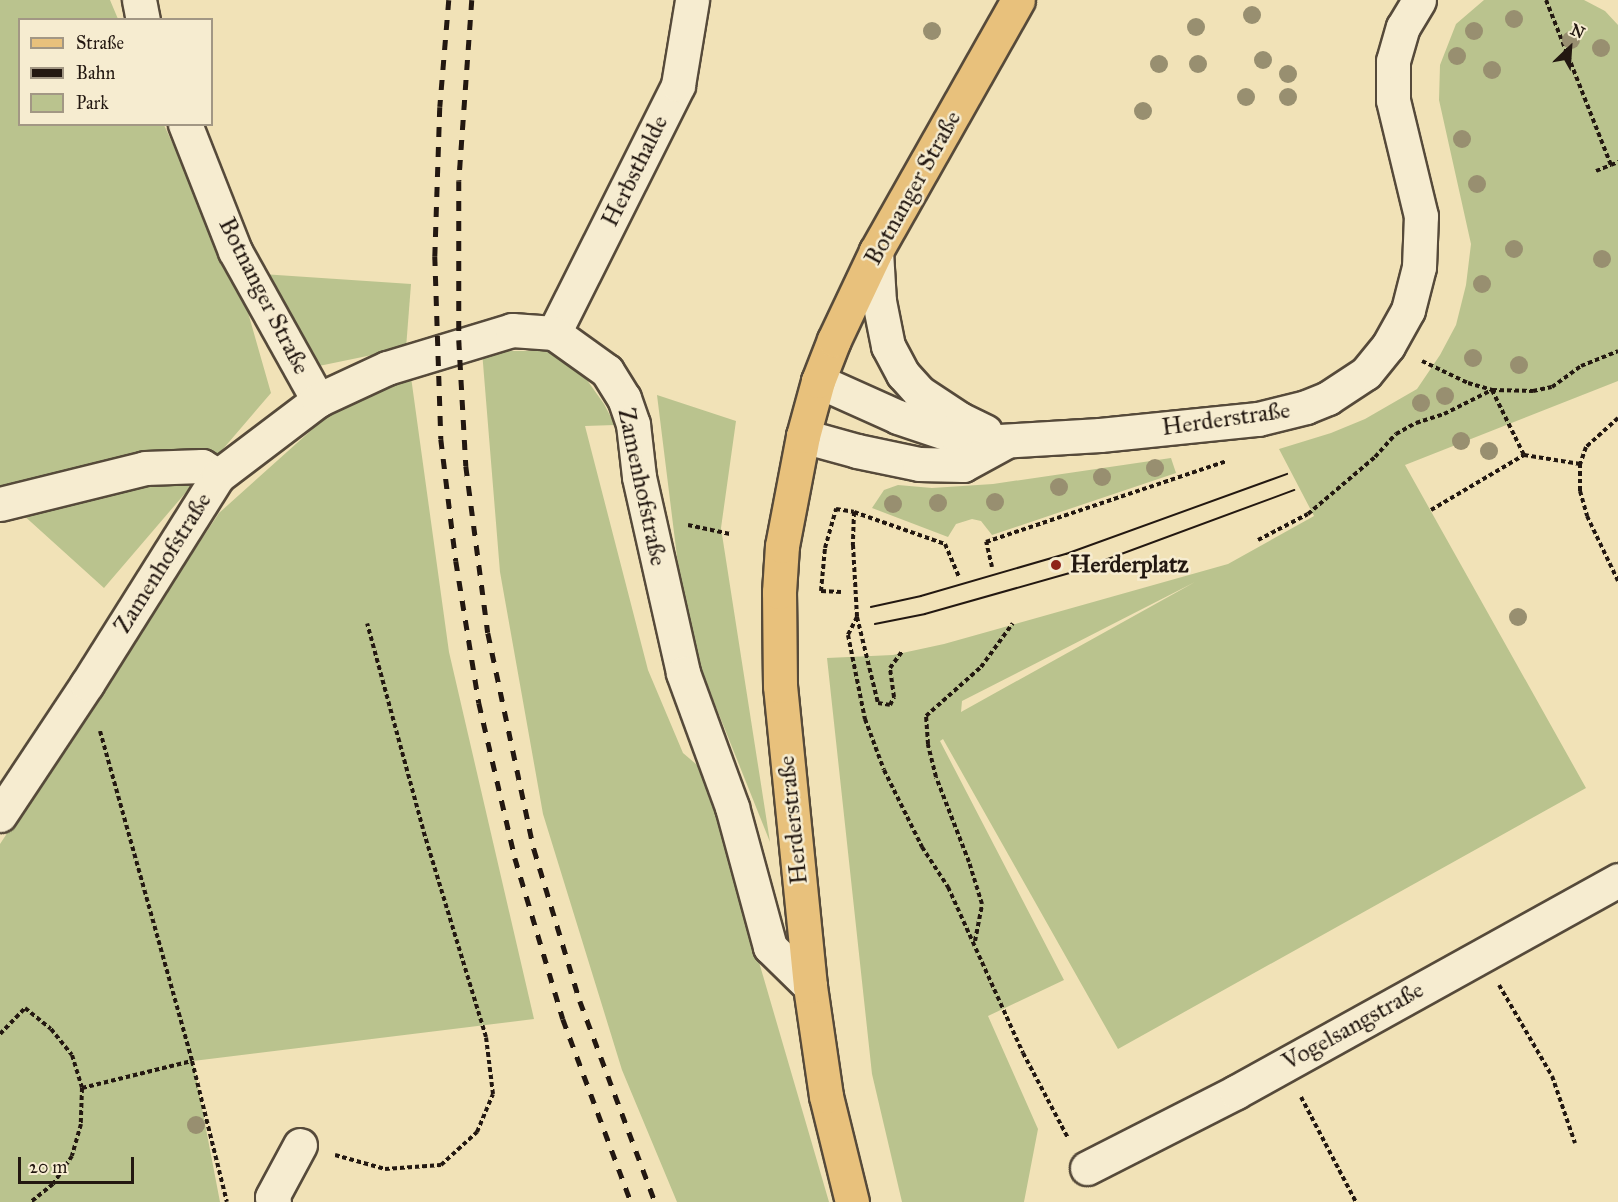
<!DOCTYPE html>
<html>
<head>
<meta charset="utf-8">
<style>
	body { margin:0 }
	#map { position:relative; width:1618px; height:1202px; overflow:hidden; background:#f1e2b7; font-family:"IM FELL Great Primer",serif }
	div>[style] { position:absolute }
	.green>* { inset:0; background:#bac38e }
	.path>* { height:4px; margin-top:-2px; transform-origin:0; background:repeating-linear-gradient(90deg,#231811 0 4.5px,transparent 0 7.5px) }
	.roads { filter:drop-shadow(2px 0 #564a3a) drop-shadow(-2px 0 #564a3a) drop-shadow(0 2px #564a3a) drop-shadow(0 -2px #564a3a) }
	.minor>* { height:33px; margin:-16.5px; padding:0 16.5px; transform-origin:16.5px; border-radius:16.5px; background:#f6ecd0 }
	.major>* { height:33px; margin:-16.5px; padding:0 16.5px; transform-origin:16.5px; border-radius:16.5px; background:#e8c17c }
	.tram>* { height:1.5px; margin:-0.75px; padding:0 0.75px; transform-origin:0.75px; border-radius:0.75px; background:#231811 }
	.rail>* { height:4.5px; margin-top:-2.25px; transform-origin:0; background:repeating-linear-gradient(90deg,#231811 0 10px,transparent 0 20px) }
	.trees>* { width:18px; height:18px; margin:-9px; border-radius:50%; background:#988f70 }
	.dots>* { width:16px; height:16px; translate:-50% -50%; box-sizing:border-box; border:3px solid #f6ecd0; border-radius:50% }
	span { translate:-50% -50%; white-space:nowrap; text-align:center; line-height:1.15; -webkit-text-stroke:5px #f6ecd0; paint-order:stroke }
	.street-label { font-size:24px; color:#231811 }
	.poi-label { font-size:24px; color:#231811; font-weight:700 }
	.left { translate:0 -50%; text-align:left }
	.legend { position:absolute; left:18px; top:18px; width:195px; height:108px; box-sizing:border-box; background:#f6ecd0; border:2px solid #a29784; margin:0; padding:8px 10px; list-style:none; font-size:18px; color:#231811 }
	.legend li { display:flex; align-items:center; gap:12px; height:30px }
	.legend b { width:30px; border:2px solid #a29784 }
	.north { position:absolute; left:1540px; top:18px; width:60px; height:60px; -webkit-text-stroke:4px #f6ecd0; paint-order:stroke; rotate:25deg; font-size:16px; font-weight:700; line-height:24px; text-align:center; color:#231811 }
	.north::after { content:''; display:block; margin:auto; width:21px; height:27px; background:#231811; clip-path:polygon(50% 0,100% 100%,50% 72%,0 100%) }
	.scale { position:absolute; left:18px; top:1157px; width:116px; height:27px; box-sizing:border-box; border:3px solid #231811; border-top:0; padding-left:8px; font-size:18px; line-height:21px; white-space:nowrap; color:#231811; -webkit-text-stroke:4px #f6ecd0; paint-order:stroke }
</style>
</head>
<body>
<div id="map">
	<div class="green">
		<i style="clip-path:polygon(0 0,110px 0,118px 19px,20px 20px,20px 124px,164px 125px,243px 295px,271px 393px,104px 588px,0 494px)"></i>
		<i style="clip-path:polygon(evenodd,1484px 0,1584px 0,1605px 11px,1618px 25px,1618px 381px,1405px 465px,1586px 788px,1118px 1049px,943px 739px,940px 741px,1064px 980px,988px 1016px,1038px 1129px,1024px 1202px,902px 1202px,872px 1074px,827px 658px,893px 655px,944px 644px,1228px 564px,1314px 516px,1279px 449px,1331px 433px,1365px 419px,1417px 389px,1440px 355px,1456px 325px,1466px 285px,1471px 244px,1439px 100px,1440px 65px,1456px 24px,1484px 0,1195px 582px,961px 712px,962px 701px,1195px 582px)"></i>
		<i style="clip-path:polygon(262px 274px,411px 284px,406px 348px,314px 367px)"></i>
		<i style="clip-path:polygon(482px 351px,550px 351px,582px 373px,604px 404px,615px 425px,585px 426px,648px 670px,683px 753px,703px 770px,829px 1202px,677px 1202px,622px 1070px,543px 814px,500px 572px)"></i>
		<i style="clip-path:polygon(411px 377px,449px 652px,534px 1019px,193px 1061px,220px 1202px,0 1202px,0 844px,219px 513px,326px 417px)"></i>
		<i style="clip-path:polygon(657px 395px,736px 421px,721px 528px,770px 842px,698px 662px,683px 605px)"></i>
		<i style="clip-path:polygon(1171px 458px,1176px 473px,992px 535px,981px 521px,972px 519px,956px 524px,948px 537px,872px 508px,884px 490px,898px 485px,932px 488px,993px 484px)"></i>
	</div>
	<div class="path">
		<i style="left:1546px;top:0;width:177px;rotate:68.5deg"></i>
		<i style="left:1611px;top:165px;width:8px;rotate:-23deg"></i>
		<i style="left:1596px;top:171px;width:16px;rotate:-22deg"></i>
		<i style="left:1422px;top:361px;width:51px;rotate:25.6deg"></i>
		<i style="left:1468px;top:383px;width:25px;rotate:16deg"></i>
		<i style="left:1492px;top:390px;width:41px;rotate:1.4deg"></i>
		<i style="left:1533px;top:391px;width:19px;rotate:-12deg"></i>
		<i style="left:1552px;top:387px;width:36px;rotate:-36deg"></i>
		<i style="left:1581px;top:366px;width:40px;rotate:-22deg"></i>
		<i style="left:1618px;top:418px;width:43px;rotate:137.8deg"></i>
		<i style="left:1586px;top:447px;width:18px;rotate:109deg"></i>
		<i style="left:1580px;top:464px;width:27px;rotate:90deg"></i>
		<i style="left:1580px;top:491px;width:26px;rotate:74deg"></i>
		<i style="left:1587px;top:516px;width:72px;rotate:64.5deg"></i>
		<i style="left:1431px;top:510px;width:108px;rotate:-30.6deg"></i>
		<i style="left:854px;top:512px;width:33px;rotate:92deg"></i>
		<i style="left:853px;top:545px;width:72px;rotate:86.8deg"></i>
		<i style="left:857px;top:617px;width:20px;rotate:117deg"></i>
		<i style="left:848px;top:635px;width:86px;rotate:78.6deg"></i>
		<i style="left:865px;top:719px;width:54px;rotate:69.6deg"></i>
		<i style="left:884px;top:770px;width:86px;rotate:63.7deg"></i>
		<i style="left:922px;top:847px;width:48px;rotate:57deg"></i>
		<i style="left:948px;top:887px;width:182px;rotate:65.7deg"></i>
		<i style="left:1023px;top:1053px;width:96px;rotate:62.1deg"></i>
		<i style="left:688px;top:525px;width:43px;rotate:12.1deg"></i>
		<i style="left:1258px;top:540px;width:56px;rotate:-27.5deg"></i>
		<i style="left:1308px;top:514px;width:88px;rotate:-40.4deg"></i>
		<i style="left:1375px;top:457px;width:31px;rotate:-48deg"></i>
		<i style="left:1396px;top:434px;width:23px;rotate:-29deg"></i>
		<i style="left:1416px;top:423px;width:29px;rotate:-18deg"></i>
		<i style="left:1444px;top:414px;width:54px;rotate:-26.6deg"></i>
		<i style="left:1492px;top:390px;width:72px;rotate:63.8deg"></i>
		<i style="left:1524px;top:455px;width:57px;rotate:9.1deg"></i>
		<i style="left:992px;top:567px;width:26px;rotate:-103deg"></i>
		<i style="left:986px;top:542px;width:253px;rotate:-18.6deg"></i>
		<i style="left:841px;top:592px;width:20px;rotate:-177deg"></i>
		<i style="left:821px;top:591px;width:43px;rotate:-84.7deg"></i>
		<i style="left:825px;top:548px;width:41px;rotate:-74.2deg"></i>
		<i style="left:836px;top:509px;width:18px;rotate:9deg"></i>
		<i style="left:854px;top:512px;width:96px;rotate:19.4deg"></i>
		<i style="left:945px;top:544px;width:36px;rotate:67deg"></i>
		<i style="left:857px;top:617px;width:89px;rotate:76.3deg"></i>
		<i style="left:878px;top:703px;width:12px;rotate:9deg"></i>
		<i style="left:890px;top:705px;width:9px;rotate:-63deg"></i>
		<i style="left:894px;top:697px;width:29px;rotate:-98deg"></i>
		<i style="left:890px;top:668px;width:22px;rotate:-54deg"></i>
		<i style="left:100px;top:731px;width:343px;rotate:74.4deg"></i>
		<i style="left:192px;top:1061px;width:145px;rotate:76.1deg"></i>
		<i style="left:975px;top:941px;width:38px;rotate:-79deg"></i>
		<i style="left:982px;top:904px;width:44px;rotate:-107.2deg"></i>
		<i style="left:969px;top:862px;width:91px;rotate:-111.2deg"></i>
		<i style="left:936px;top:777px;width:34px;rotate:-104deg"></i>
		<i style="left:928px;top:744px;width:28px;rotate:-94deg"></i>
		<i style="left:926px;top:716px;width:74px;rotate:-41.7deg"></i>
		<i style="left:981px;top:667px;width:54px;rotate:-54deg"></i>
		<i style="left:1499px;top:985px;width:105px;rotate:59.8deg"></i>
		<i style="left:1552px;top:1076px;width:71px;rotate:71.1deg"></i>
		<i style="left:0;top:1034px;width:36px;rotate:-46deg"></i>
		<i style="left:25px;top:1008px;width:33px;rotate:39deg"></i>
		<i style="left:51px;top:1029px;width:33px;rotate:51deg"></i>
		<i style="left:72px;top:1055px;width:34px;rotate:73deg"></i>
		<i style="left:82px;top:1088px;width:36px;rotate:92deg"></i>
		<i style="left:81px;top:1124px;width:33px;rotate:106deg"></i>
		<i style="left:72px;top:1156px;width:34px;rotate:124deg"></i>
		<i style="left:53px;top:1184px;width:28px;rotate:141deg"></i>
		<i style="left:82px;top:1088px;width:113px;rotate:-13.8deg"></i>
		<i style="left:1301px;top:1097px;width:119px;rotate:62.4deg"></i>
		<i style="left:335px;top:1155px;width:52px;rotate:15.6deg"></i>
		<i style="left:385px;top:1169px;width:56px;rotate:-4.1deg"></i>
		<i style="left:441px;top:1165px;width:49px;rotate:-42.5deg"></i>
		<i style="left:477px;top:1132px;width:41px;rotate:-67.2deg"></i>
		<i style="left:493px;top:1094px;width:57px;rotate:-97deg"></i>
		<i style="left:486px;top:1037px;width:217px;rotate:-106.9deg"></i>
		<i style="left:423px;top:829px;width:213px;rotate:-105.2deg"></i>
	</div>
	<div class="roads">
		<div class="minor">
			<i style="left:139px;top:0;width:20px;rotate:79deg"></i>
			<i style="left:185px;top:124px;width:136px;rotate:68.5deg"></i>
			<i style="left:235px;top:251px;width:171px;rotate:60.9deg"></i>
			<i style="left:876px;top:251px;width:50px;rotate:86.6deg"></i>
			<i style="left:879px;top:301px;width:46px;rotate:78.7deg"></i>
			<i style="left:888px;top:346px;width:32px;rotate:62deg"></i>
			<i style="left:903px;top:374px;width:24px;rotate:48deg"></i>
			<i style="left:919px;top:392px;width:49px;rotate:33.4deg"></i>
			<i style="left:960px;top:419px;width:28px;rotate:26deg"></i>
			<i style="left:554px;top:333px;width:277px;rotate:-63.4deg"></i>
			<i style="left:678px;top:85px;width:86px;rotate:-80.6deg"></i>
			<i style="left:818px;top:381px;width:88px;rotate:24.2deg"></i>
			<i style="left:898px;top:417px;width:62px;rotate:18.7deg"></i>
			<i style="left:957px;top:437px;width:26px;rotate:11deg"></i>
			<i style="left:983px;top:442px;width:117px;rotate:-3.4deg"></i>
			<i style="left:1100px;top:435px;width:159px;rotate:-5.8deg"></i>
			<i style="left:1258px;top:419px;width:49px;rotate:-14deg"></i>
			<i style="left:1306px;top:407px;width:24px;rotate:-22deg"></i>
			<i style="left:1328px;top:398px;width:45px;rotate:-33.3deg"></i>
			<i style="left:1366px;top:373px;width:35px;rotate:-51deg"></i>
			<i style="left:1388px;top:346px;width:41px;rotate:-60.9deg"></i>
			<i style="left:1408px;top:310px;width:44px;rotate:-75.7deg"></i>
			<i style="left:1419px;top:267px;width:51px;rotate:-87.8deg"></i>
			<i style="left:1421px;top:216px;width:119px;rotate:-103.6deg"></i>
			<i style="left:1393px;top:100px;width:39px;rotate:-90deg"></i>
			<i style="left:1393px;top:61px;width:35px;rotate:-74deg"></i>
			<i style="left:1403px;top:27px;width:31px;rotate:-59deg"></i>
			<i style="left:803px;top:436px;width:56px;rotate:15.5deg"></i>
			<i style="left:857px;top:451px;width:63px;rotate:11.8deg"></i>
			<i style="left:919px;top:464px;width:44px;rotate:1.3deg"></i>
			<i style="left:963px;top:465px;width:48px;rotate:-28.7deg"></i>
			<i style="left:0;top:504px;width:149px;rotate:-13.9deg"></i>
			<i style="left:145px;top:468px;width:57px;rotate:-2deg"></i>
			<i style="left:202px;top:466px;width:19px;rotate:32deg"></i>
			<i style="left:0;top:815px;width:157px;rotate:-56.4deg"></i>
			<i style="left:87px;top:684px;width:246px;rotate:-57.8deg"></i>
			<i style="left:218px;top:476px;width:126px;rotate:-37.2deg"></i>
			<i style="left:318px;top:400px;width:76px;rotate:-24.9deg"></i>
			<i style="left:387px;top:368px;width:131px;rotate:-16.9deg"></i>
			<i style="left:512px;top:330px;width:42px;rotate:4.1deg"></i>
			<i style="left:554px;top:333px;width:65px;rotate:35.6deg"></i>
			<i style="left:607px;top:371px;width:32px;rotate:58deg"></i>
			<i style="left:624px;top:398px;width:28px;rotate:71deg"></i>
			<i style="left:633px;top:424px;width:53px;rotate:83.5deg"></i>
			<i style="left:639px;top:477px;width:201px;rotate:77.3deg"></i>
			<i style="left:683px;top:673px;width:143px;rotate:69.9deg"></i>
			<i style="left:732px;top:807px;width:145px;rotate:74.8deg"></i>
			<i style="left:770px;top:947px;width:56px;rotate:44.3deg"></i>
			<i style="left:1087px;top:1168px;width:167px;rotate:-27deg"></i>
			<i style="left:1236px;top:1092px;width:437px;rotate:-29deg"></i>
			<i style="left:274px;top:1202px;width:5px;rotate:-112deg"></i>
			<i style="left:272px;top:1197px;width:59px;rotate:-61.7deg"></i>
		</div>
		<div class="major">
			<i style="left:852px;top:1202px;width:109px;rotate:-103.8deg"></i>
			<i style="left:826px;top:1096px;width:111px;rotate:-98.3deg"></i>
			<i style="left:810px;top:986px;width:301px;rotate:-95.7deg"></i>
			<i style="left:780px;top:686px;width:94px;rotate:-90.6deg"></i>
			<i style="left:779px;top:592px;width:46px;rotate:-86.3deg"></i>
			<i style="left:782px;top:546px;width:112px;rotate:-79.2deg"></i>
			<i style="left:803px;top:436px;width:57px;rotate:-74.7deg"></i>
			<i style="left:818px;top:381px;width:44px;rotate:-68.7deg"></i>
			<i style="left:834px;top:340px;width:98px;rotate:-64.7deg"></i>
			<i style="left:876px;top:251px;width:288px;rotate:-60.5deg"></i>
		</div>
	</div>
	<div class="tram">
		<i style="left:871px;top:607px;width:51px;rotate:-12.4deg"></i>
		<i style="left:921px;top:596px;width:151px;rotate:-16.2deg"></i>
		<i style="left:1066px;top:554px;width:235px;rotate:-19.9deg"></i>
		<i style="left:875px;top:624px;width:51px;rotate:-11.3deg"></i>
		<i style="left:925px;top:614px;width:151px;rotate:-15.8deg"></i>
		<i style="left:1070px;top:573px;width:239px;rotate:-20.3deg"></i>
	</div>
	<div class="rail">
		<i style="left:449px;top:0;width:107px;rotate:94.8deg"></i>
		<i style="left:440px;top:107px;width:149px;rotate:91.9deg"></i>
		<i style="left:435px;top:256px;width:183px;rotate:88.1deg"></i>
		<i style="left:441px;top:439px;width:123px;rotate:83deg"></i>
		<i style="left:456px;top:561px;width:144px;rotate:80.8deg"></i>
		<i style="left:479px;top:703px;width:159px;rotate:76.9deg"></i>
		<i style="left:515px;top:858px;width:168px;rotate:73.4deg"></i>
		<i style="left:563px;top:1019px;width:195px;rotate:69.6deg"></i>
		<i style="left:472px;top:0;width:181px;rotate:94.1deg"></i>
		<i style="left:459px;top:181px;width:159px;rotate:90deg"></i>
		<i style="left:459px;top:340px;width:126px;rotate:86.8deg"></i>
		<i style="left:466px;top:466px;width:168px;rotate:82.5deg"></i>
		<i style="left:488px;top:633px;width:221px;rotate:78deg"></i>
		<i style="left:534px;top:849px;width:159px;rotate:73.2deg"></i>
		<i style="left:580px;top:1001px;width:215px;rotate:69.5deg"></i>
	</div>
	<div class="trees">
		<i style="left:1252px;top:15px"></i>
		<i style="left:1514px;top:19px"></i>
		<i style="left:1196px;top:27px"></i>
		<i style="left:932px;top:31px"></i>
		<i style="left:1474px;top:31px"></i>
		<i style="left:1571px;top:40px"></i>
		<i style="left:1601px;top:48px"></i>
		<i style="left:1457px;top:56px"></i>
		<i style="left:1263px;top:60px"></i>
		<i style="left:1159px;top:64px"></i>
		<i style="left:1198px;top:64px"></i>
		<i style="left:1492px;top:70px"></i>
		<i style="left:1288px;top:74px"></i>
		<i style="left:1246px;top:97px"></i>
		<i style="left:1288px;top:97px"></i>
		<i style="left:1143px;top:111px"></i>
		<i style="left:1462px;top:139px"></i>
		<i style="left:1477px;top:184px"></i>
		<i style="left:1514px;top:249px"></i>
		<i style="left:1602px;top:259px"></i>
		<i style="left:1482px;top:284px"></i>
		<i style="left:1473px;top:358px"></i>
		<i style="left:1519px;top:365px"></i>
		<i style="left:1445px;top:396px"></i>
		<i style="left:1421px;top:403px"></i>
		<i style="left:1461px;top:441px"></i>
		<i style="left:1489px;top:451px"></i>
		<i style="left:1155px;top:468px"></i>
		<i style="left:1102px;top:477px"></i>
		<i style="left:1059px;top:487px"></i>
		<i style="left:995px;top:502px"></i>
		<i style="left:938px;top:503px"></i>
		<i style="left:893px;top:504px"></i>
		<i style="left:1518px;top:617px"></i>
		<i style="left:196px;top:1125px"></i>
	</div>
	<div class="dots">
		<i style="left:1056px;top:565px;background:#8f2418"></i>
	</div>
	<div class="street-label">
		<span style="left:635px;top:171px;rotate:-64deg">Herbsthalde</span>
		<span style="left:913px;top:188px;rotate:-61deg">Botnanger Straße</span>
		<span style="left:264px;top:296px;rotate:63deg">Botnanger Straße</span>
		<span style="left:1226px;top:419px;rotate:-8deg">Herderstraße</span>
		<span style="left:642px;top:487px;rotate:78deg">Zamenhofstraße</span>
		<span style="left:163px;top:563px;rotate:-58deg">Zamenhofstraße</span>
		<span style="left:793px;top:820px;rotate:-96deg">Herderstraße</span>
		<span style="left:1353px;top:1026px;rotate:-29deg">Vogelsangstraße</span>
	</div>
	<div class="poi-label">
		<span class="left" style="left:1070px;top:565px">Herderplatz</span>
	</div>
	<ul class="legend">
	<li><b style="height:8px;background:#e8c17c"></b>Straße</li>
	<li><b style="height:8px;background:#231811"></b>Bahn</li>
	<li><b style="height:16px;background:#bac38e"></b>Park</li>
	</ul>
	<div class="north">N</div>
	<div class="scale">20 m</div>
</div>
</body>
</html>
